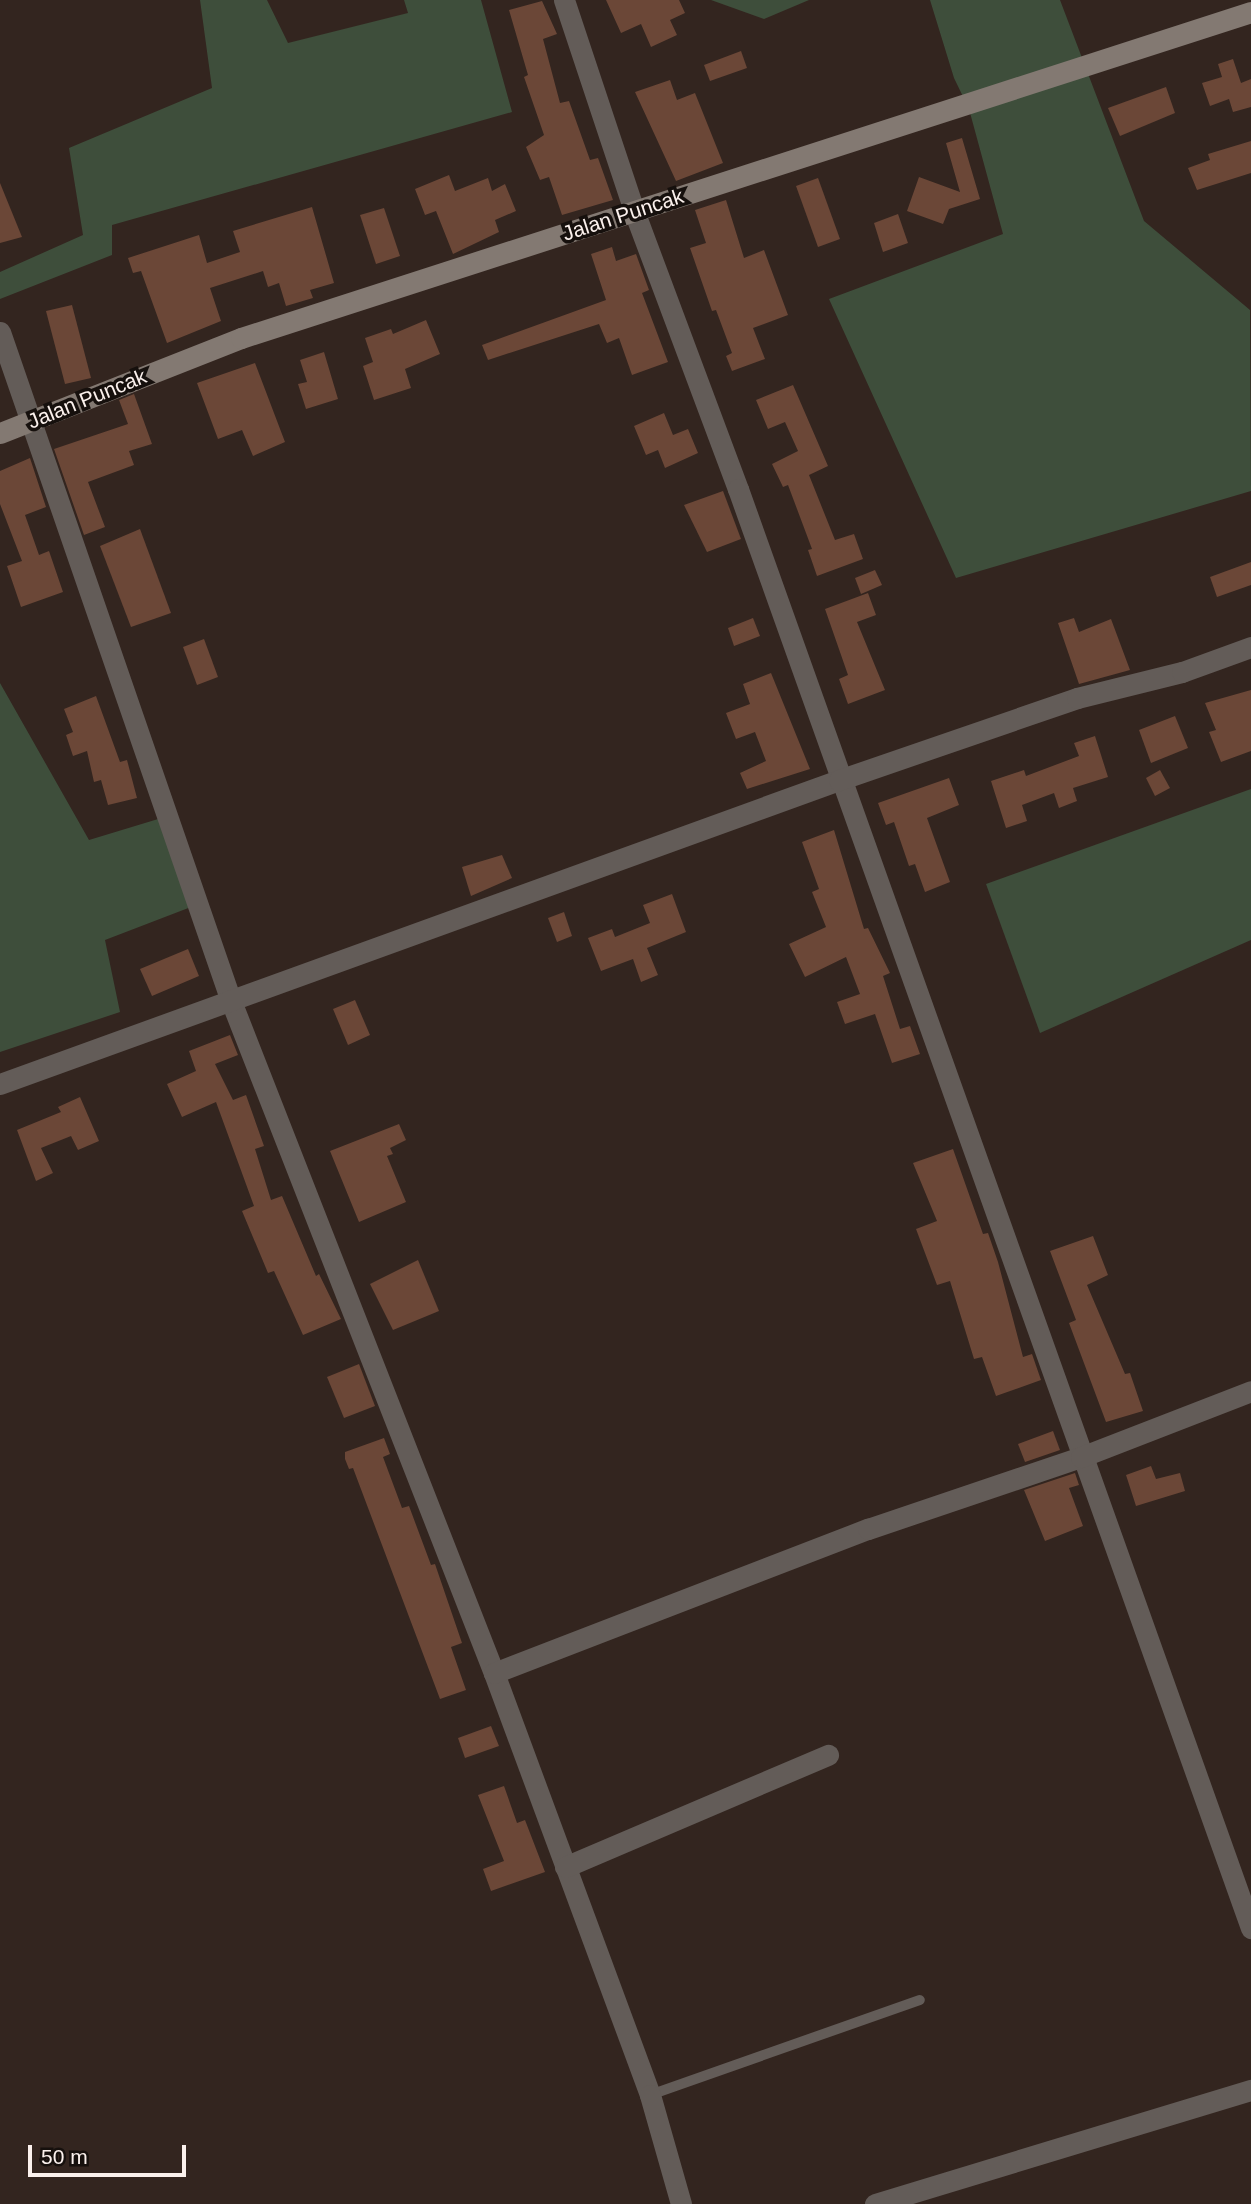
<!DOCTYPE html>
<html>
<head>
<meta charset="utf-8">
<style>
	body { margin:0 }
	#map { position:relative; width:1251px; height:2204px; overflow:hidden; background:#33251f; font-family:Arial,sans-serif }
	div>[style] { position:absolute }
	.green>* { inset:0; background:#3e4e3b }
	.building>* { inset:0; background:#6b4737 }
	.lane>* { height:10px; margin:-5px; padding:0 5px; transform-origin:5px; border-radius:5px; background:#635c58 }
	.street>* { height:21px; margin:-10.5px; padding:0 10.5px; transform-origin:10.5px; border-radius:10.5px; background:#635c58 }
	.secondary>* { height:21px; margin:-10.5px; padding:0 10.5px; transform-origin:10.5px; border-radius:10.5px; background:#837972 }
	span { translate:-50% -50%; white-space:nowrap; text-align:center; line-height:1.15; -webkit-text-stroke:7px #16100d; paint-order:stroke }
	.street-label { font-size:21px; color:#fbf1ed }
	.scale { position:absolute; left:28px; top:2145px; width:158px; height:32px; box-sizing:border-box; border:4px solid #fbf1ed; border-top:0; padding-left:9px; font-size:21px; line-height:24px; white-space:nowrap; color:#fbf1ed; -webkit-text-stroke:5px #16100d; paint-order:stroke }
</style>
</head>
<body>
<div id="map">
	<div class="green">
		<i style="clip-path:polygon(200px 0,267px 0,288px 43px,408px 13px,404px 0,481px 0,512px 112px,112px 225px,112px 255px,0 299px,0 272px,83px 235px,69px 148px,212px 88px)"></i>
		<i style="clip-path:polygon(711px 0,809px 0,764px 19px)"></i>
		<i style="clip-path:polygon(930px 0,1060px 0,1144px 221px,1250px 310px,1251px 491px,956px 578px,829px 299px,1003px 234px,969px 109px,954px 78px)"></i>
		<i style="clip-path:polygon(0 683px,89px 840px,168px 816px,204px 902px,105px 940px,120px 1012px,0 1052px)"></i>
		<i style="clip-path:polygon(1251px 789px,1251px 940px,1040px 1033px,986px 884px)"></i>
	</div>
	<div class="building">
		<i style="clip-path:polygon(606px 0,679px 0,685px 13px,670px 20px,677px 35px,651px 47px,641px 24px,621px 33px)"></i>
		<i style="clip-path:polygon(542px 1px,557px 34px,543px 39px,560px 103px,569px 101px,590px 160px,598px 158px,613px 200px,562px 215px,549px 177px,540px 180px,526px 147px,544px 135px,524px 77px,528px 75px,509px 10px)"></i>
		<i style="clip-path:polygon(741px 51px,747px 68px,710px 81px,704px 65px)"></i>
		<i style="clip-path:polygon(1233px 59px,1241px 83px,1251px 79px,1251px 107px,1233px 112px,1229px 99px,1210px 106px,1202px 83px,1222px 77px,1218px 64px)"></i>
		<i style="clip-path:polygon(670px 80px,677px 100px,695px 93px,723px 163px,676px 181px,635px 92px)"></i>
		<i style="clip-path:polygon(1166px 87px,1175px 113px,1120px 136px,1108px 108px)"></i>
		<i style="clip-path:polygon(962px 138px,980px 199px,949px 209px,943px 224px,907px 211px,919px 177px,960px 192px,946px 143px)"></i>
		<i style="clip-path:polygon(1251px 141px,1251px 173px,1197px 190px,1188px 168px,1210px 160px,1208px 154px)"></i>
		<i style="clip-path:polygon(449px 175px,455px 191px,488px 178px,492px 191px,505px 184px,516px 211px,495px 220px,499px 232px,453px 254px,436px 211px,425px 215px,415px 189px)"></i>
		<i style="clip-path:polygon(818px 178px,840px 239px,818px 247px,796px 186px)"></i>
		<i style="clip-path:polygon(0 183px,22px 237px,0 243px)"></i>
		<i style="clip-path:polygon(726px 200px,744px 258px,764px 250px,788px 315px,753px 328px,765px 359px,732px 371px,726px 356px,732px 353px,716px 310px,712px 311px,690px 248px,706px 243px,695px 210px)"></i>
		<i style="clip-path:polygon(312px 207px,334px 283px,310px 290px,313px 298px,286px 306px,279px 283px,268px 287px,263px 271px,210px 288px,221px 321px,167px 343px,141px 271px,133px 273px,128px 258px,199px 235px,207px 263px,240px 252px,233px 231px)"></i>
		<i style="clip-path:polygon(384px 208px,400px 256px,376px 264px,360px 215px)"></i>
		<i style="clip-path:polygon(898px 214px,908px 243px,883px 252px,874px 223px)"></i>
		<i style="clip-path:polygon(612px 247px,616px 261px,636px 254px,649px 290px,642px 293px,668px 362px,632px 375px,619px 338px,607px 343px,599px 324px,488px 360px,482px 345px,606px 300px,591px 254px)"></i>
		<i style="clip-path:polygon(72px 305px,91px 378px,65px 384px,46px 311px)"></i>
		<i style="clip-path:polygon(426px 320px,440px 354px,405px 369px,411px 388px,374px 400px,363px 366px,373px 362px,365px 338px,391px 329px,393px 334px)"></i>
		<i style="clip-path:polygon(324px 352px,338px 399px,306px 409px,298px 384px,307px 382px,300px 360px)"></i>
		<i style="clip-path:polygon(255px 363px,285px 442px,253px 456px,242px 430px,218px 439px,197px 383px)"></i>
		<i style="clip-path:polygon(793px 385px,828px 466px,809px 475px,835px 540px,854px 534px,863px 559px,817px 576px,808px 550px,812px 549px,788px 485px,783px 487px,772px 464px,798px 451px,785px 422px,768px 429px,756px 400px)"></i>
		<i style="clip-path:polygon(134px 394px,152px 444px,129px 451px,134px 465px,88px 482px,105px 527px,84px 535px,54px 449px,128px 424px,119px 400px)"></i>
		<i style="clip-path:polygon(664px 413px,673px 435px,688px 429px,698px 453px,665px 468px,658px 450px,646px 455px,634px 426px)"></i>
		<i style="clip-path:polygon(30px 458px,46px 507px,25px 515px,39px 555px,49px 551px,63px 592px,21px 607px,7px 566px,22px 561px,0 504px,0 471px)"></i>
		<i style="clip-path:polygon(723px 491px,741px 539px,707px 552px,684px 505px)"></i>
		<i style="clip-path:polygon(140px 529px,171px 613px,131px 627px,100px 546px)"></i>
		<i style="clip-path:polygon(1251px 562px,1251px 585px,1217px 597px,1210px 577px)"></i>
		<i style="clip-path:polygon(875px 570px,882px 585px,861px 594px,855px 578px)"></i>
		<i style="clip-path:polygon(868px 593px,876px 615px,857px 622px,885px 690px,848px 704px,839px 679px,848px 675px,825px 609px)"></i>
		<i style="clip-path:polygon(753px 618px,760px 636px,734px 646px,728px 628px)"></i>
		<i style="clip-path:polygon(1074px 618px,1079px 632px,1111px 619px,1130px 670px,1079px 684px,1058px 623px)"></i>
		<i style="clip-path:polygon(204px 639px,218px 677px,197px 685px,183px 647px)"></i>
		<i style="clip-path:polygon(771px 673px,810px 769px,747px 789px,740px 773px,766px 761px,755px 732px,736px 739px,726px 713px,750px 704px,743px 684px)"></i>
		<i style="clip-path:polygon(1251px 690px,1251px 751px,1221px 762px,1209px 732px,1216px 730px,1205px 703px)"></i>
		<i style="clip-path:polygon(96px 696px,120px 762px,127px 760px,137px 798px,108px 805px,101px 780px,94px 782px,87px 751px,73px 756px,66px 735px,73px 732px,64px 709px)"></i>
		<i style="clip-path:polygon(1175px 716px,1188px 748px,1151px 763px,1139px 730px)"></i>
		<i style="clip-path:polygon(1095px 736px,1108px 777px,1073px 788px,1077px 801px,1059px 808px,1054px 793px,1022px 805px,1027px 821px,1006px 828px,991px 781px,1024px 770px,1026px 776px,1079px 756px,1074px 743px)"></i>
		<i style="clip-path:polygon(1160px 770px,1170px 788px,1155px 796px,1146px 778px)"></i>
		<i style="clip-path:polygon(949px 778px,959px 805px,927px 818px,950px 882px,925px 892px,915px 864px,909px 866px,894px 822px,886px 825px,878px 803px)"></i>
		<i style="clip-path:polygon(834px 830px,864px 929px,868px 928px,890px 973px,883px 976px,900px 1029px,910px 1026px,920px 1054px,892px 1063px,875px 1014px,845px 1024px,837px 1002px,860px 994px,846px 957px,805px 977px,789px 944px,826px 927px,812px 892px,819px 889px,802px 842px)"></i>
		<i style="clip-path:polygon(502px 855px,512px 878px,471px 896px,462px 867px)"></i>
		<i style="clip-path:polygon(672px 894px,686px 932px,647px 948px,658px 975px,641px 982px,633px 959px,601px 971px,588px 938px,612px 929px,615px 937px,650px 923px,643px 905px)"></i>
		<i style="clip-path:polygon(564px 912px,572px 936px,557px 942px,548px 918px)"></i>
		<i style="clip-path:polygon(188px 949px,199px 976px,152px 996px,140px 969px)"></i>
		<i style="clip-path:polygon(355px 1000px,370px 1035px,348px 1045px,333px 1009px)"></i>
		<i style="clip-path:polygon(230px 1035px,238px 1055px,215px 1064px,233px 1100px,246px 1095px,264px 1146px,255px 1149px,271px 1200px,282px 1196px,316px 1276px,319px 1274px,341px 1319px,303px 1335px,274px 1271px,268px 1273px,242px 1211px,254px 1206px,216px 1102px,182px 1117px,167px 1084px,196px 1071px,189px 1051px)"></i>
		<i style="clip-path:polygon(80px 1097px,99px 1141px,78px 1150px,71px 1136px,41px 1148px,53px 1173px,36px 1181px,17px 1130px,61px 1112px,58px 1107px)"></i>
		<i style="clip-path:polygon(399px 1124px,406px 1140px,390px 1148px,393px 1154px,387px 1156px,406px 1202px,359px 1222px,330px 1151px)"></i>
		<i style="clip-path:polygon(953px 1149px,983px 1234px,988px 1233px,998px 1262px,1023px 1357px,1032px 1354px,1041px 1380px,996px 1396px,982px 1357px,974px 1359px,950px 1281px,937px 1285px,916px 1229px,937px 1221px,913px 1163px)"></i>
		<i style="clip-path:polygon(1093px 1236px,1108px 1275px,1087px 1285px,1125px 1374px,1130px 1373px,1143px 1411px,1106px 1422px,1069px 1323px,1076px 1320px,1050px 1251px)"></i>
		<i style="clip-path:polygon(418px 1260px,439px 1311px,393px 1330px,370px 1284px)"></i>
		<i style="clip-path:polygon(359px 1364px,375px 1406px,344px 1418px,327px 1377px)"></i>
		<i style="clip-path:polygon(1053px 1431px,1060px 1450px,1025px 1462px,1018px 1444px)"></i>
		<i style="clip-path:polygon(384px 1438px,390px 1454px,383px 1457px,402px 1508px,409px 1506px,431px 1565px,435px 1564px,462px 1643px,451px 1647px,466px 1690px,440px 1699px,353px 1468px,349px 1469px,345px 1459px,345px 1452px)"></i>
		<i style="clip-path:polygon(1151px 1466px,1156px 1479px,1180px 1473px,1185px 1491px,1136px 1506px,1126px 1475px)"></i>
		<i style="clip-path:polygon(1075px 1473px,1079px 1485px,1069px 1488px,1083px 1526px,1045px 1541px,1024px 1490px)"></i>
		<i style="clip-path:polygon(491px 1726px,499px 1746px,465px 1758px,458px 1738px)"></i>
		<i style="clip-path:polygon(504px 1786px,517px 1823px,525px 1820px,545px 1872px,491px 1891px,483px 1869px,504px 1861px,478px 1795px)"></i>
	</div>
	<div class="lane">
		<i style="left:650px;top:2095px;width:286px;rotate:-19.4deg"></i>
	</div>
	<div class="street">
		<i style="left:564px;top:0;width:222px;rotate:71.6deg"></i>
		<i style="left:634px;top:211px;width:297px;rotate:69.5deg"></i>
		<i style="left:738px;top:489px;width:1528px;rotate:70.38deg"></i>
		<i style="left:0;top:332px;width:708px;rotate:70.95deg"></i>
		<i style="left:231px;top:1001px;width:722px;rotate:68.63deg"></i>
		<i style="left:494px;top:1673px;width:450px;rotate:69.7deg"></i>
		<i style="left:650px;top:2095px;width:113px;rotate:74.1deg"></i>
		<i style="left:0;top:1084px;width:892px;rotate:-19.92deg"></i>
		<i style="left:839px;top:780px;width:252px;rotate:-19deg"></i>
		<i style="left:1077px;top:698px;width:108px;rotate:-13.9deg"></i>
		<i style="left:1182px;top:672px;width:73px;rotate:-19.9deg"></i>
		<i style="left:494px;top:1673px;width:401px;rotate:-21.1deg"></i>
		<i style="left:868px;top:1529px;width:225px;rotate:-18.7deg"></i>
		<i style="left:1081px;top:1457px;width:182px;rotate:-21.2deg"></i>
		<i style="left:565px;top:1867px;width:286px;rotate:-23.1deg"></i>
		<i style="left:875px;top:2204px;width:393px;rotate:-16.9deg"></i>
	</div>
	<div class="secondary">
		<i style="left:0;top:433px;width:259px;rotate:-21.5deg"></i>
		<i style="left:241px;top:338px;width:1061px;rotate:-17.89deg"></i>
	</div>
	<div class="street-label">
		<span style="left:623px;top:215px;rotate:-18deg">Jalan Puncak</span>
		<span style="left:87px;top:399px;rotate:-22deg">Jalan Puncak</span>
	</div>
	<div class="scale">50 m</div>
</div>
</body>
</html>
